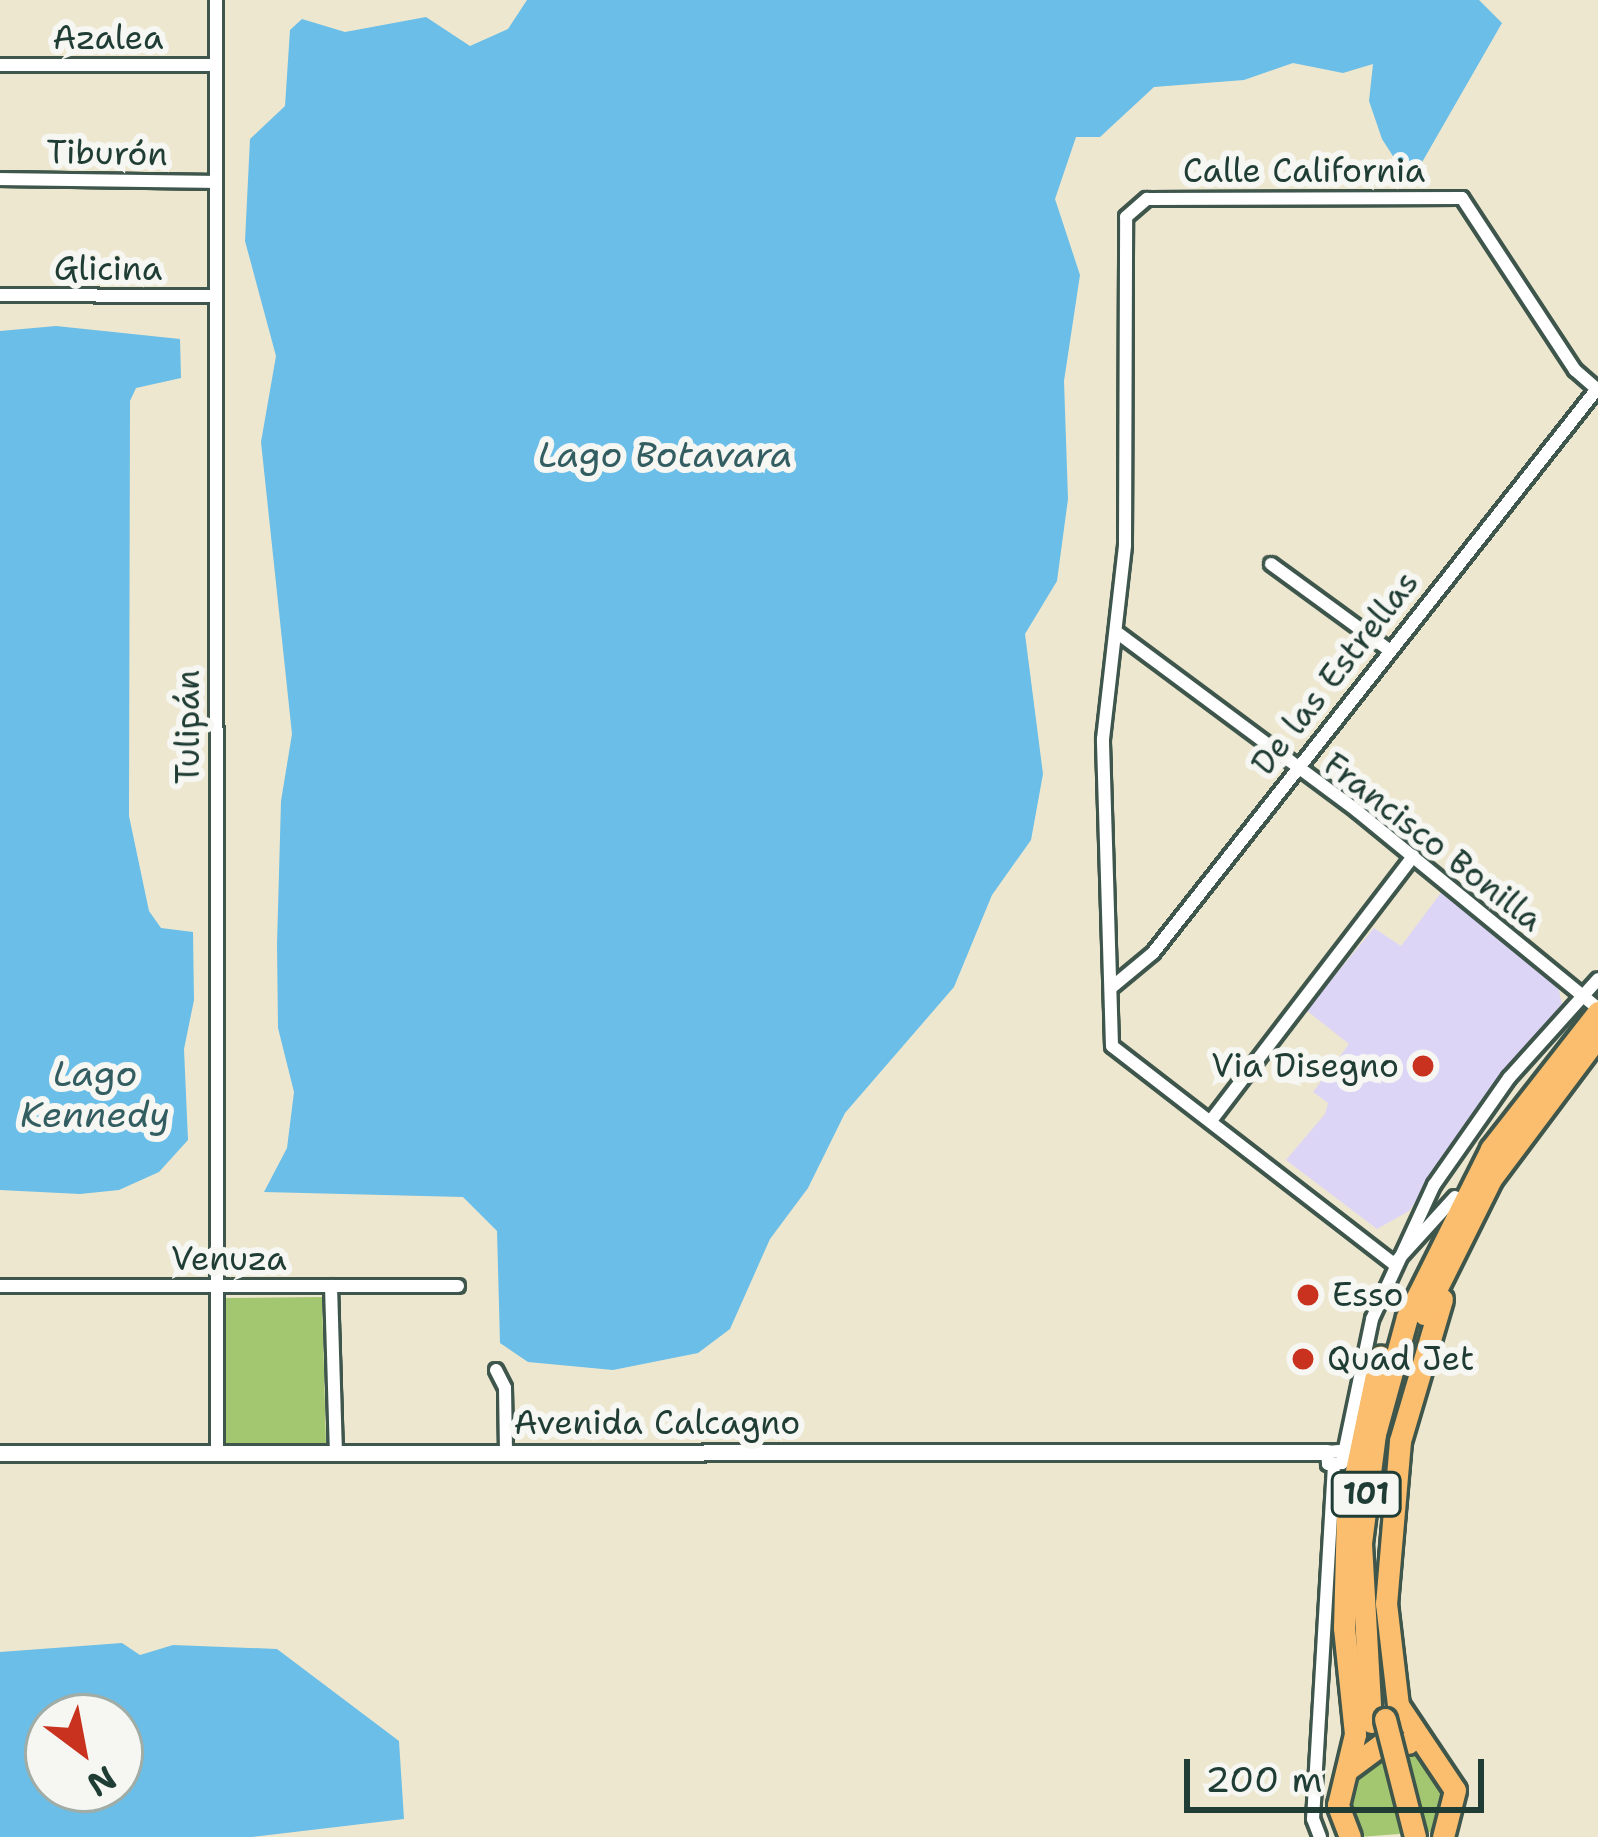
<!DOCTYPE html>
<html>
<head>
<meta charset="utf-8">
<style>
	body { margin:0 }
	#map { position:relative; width:1598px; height:1837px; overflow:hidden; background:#eee7cf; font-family:"Shantell Sans",sans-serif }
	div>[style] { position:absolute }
	.built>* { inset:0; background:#ddd5f6 }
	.green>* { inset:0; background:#a3c770 }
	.water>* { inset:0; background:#6abee7 }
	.roads { filter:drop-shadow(3px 0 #3e564b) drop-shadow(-3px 0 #3e564b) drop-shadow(0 3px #3e564b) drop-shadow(0 -3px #3e564b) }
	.minor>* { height:12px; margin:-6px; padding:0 6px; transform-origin:6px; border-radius:6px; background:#fff }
	.tertiary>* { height:15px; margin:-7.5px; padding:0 7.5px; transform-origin:7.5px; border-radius:7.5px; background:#fff }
	.trunk>* { height:21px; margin:-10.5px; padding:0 10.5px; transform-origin:10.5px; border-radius:10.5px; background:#fbbd6e }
	.bridges { filter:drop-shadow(3px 0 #3e564b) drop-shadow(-3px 0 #3e564b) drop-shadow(0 3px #3e564b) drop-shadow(0 -3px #3e564b) }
	.trunk-bridge>* { height:21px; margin:-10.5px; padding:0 10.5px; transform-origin:10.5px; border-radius:10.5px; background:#fbbd6e }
	.dots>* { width:33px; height:33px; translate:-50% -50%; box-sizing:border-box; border:6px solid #f6f6f2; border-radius:50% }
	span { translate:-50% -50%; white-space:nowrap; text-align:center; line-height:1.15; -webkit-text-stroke:12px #f6f6f2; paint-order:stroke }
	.shield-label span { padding:3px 9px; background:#f6f6f2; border:3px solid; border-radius:9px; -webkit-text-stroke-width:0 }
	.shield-label { font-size:30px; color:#1f3d34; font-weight:700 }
	.street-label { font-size:33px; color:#1f3d34 }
	.poi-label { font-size:33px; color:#1f3d34 }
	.right { translate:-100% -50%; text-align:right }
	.left { translate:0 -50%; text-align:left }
	.water-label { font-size:36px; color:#325d61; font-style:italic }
	.north { position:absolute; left:24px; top:1693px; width:120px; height:120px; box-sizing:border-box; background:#f6f6f2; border:3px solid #a0aca6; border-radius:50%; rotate:148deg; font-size:33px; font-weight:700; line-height:48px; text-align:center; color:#1f3d34 }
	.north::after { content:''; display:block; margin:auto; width:42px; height:54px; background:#c8321e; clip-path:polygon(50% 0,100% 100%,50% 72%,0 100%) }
	.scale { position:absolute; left:1184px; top:1759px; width:300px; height:54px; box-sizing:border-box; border:6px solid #1f3d34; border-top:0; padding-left:15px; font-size:36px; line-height:42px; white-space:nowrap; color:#1f3d34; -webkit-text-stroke:9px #f6f6f2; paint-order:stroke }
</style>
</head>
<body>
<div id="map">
	<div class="built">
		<i style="clip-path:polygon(1443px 890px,1557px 982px,1563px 1008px,1494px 1087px,1409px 1211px,1377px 1229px,1286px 1160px,1325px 1114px,1328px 1103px,1313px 1092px,1349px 1044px,1306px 1010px,1374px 928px,1401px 946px)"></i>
	</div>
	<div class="green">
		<i style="clip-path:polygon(322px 1297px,326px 1444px,226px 1443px,223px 1298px)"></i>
		<i style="clip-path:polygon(1402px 1748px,1417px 1752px,1447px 1787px,1438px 1831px,1360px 1837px,1345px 1791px,1359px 1763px)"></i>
	</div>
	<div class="water">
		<i style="clip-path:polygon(527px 0,1479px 0,1502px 23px,1421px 164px,1400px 167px,1382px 139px,1369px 101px,1373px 64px,1343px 73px,1293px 63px,1244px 80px,1154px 87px,1100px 137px,1076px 137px,1055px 199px,1080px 275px,1064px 381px,1068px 499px,1057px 581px,1025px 634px,1043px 774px,1031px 840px,992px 895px,954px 987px,845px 1113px,808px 1188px,770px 1239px,730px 1329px,698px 1353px,613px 1370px,528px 1362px,500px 1343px,497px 1231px,463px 1197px,264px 1192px,287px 1148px,294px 1092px,278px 1028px,277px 944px,281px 801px,292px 734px,261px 442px,276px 356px,245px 241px,250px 139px,285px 106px,290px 30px,302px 19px,345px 32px,426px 17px,470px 46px,508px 29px)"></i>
		<i style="clip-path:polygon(56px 326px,180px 339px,181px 378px,136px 388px,130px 401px,129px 816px,149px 911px,161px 928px,193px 932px,194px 1000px,184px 1049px,188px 1140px,159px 1172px,119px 1190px,80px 1194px,0 1190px,0 331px)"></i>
		<i style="clip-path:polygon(evenodd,122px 1643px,140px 1655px,173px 1645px,277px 1649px,399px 1741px,404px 1819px,251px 1837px,0 1837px,0 1652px,122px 1643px,48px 1717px,120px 1717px,120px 1789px,48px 1789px,48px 1717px)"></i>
	</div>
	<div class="roads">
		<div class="minor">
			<i style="left:216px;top:0;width:1453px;rotate:89.96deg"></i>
			<i style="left:0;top:65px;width:216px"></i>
			<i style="left:0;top:179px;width:214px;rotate:0.8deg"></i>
			<i style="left:0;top:295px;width:215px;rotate:0.3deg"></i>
			<i style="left:1271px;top:564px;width:142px;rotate:36.1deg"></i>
			<i style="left:1119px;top:634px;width:297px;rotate:36.6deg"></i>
			<i style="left:1357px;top:811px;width:311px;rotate:39.3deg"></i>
			<i style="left:1112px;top:987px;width:53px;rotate:-39.7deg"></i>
			<i style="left:1153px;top:953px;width:718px;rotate:-51.79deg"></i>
			<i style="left:1213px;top:1118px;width:330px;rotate:-52.6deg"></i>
			<i style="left:1455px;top:1197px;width:91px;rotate:132.3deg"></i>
			<i style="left:1394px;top:1264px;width:356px;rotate:-142.3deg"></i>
			<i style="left:1112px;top:1046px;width:307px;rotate:-91.7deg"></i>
			<i style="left:1103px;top:739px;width:195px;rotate:-83.5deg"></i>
			<i style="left:1125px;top:545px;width:328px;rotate:-89.8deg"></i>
			<i style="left:1126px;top:217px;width:28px;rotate:-41deg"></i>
			<i style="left:1147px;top:199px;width:315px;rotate:-0.2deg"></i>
			<i style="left:1462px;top:198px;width:206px;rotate:56.7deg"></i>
			<i style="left:1575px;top:370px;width:30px;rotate:41deg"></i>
			<i style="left:0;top:1286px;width:458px"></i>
			<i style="left:331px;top:1286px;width:167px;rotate:88.3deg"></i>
			<i style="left:496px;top:1370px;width:20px;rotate:63deg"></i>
			<i style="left:505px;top:1388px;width:65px;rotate:89.1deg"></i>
			<i style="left:1339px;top:1451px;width:12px;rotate:175deg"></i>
			<i style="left:1327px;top:1452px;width:12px;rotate:85deg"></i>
			<i style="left:1328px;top:1464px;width:14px;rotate:-4deg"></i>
			<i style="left:1342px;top:1463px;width:147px;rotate:-78.2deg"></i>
			<i style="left:1372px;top:1319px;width:148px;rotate:-65.2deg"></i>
			<i style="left:1434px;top:1185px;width:131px;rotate:-55deg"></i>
			<i style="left:1509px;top:1078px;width:133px;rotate:-48deg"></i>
			<i style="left:1320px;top:1837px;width:19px;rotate:-111deg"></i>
			<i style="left:1313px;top:1819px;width:353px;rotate:-86.6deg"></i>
		</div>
		<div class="tertiary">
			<i style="left:0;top:1453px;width:1327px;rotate:-0.04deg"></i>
		</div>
		<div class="trunk">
			<i style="left:1442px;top:1299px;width:148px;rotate:106.5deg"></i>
			<i style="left:1400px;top:1441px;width:163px;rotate:94.9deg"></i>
			<i style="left:1386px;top:1603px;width:103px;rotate:83.3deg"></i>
			<i style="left:1398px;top:1705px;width:102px;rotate:56.2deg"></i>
			<i style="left:1455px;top:1790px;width:49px;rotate:104.3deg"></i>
			<i style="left:1424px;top:1314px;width:151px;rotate:-63.6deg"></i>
			<i style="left:1491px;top:1179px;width:179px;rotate:-53.2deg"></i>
			<i style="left:1371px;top:1722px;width:179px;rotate:-93.2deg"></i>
			<i style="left:1361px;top:1543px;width:110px;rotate:-82.7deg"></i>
			<i style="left:1375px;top:1434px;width:121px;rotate:-74.7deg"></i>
			<i style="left:1407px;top:1317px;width:188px;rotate:-63.4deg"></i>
			<i style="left:1491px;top:1149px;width:174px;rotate:-52deg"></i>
			<i style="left:1347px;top:1770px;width:44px;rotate:-36.6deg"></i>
			<i style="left:1382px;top:1744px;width:26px;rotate:-2deg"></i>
			<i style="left:1350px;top:1837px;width:34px;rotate:-111deg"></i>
			<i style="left:1338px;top:1805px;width:73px;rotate:-76.5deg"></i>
			<i style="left:1355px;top:1734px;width:107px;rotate:-95.9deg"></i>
			<i style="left:1344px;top:1628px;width:114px;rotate:-88.5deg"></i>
			<i style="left:1347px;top:1514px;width:161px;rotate:-78.2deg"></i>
		</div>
	</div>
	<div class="bridges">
		<div class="trunk-bridge">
			<i style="left:1385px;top:1719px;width:122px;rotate:75.7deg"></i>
		</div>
	</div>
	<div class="dots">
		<i style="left:1423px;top:1066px;background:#c8321e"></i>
		<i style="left:1308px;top:1295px;background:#c8321e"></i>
		<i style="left:1303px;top:1359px;background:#c8321e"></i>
	</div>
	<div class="shield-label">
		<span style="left:1366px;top:1494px">101</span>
	</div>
	<div class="street-label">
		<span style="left:108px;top:38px">Azalea</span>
		<span style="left:107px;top:153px;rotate:1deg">Tiburón</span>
		<span style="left:1304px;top:171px">Calle California</span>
		<span style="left:108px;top:269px">Glicina</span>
		<span style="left:1335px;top:673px;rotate:-52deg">De las Estrellas</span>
		<span style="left:188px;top:727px;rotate:-90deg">Tulipán</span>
		<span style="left:1433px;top:842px;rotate:38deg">Francisco Bonilla</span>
		<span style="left:229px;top:1259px">Venuza</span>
		<span style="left:657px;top:1423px">Avenida Calcagno</span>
	</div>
	<div class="poi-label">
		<span class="right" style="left:1399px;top:1066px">Via Disegno</span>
		<span class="left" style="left:1332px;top:1295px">Esso</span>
		<span class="left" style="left:1327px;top:1359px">Quad Jet</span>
	</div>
	<div class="water-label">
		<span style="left:665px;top:455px">Lago Botavara</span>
		<span style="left:95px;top:1094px">Lago<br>Kennedy</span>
	</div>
	<div class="north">N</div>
	<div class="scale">200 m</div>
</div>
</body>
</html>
